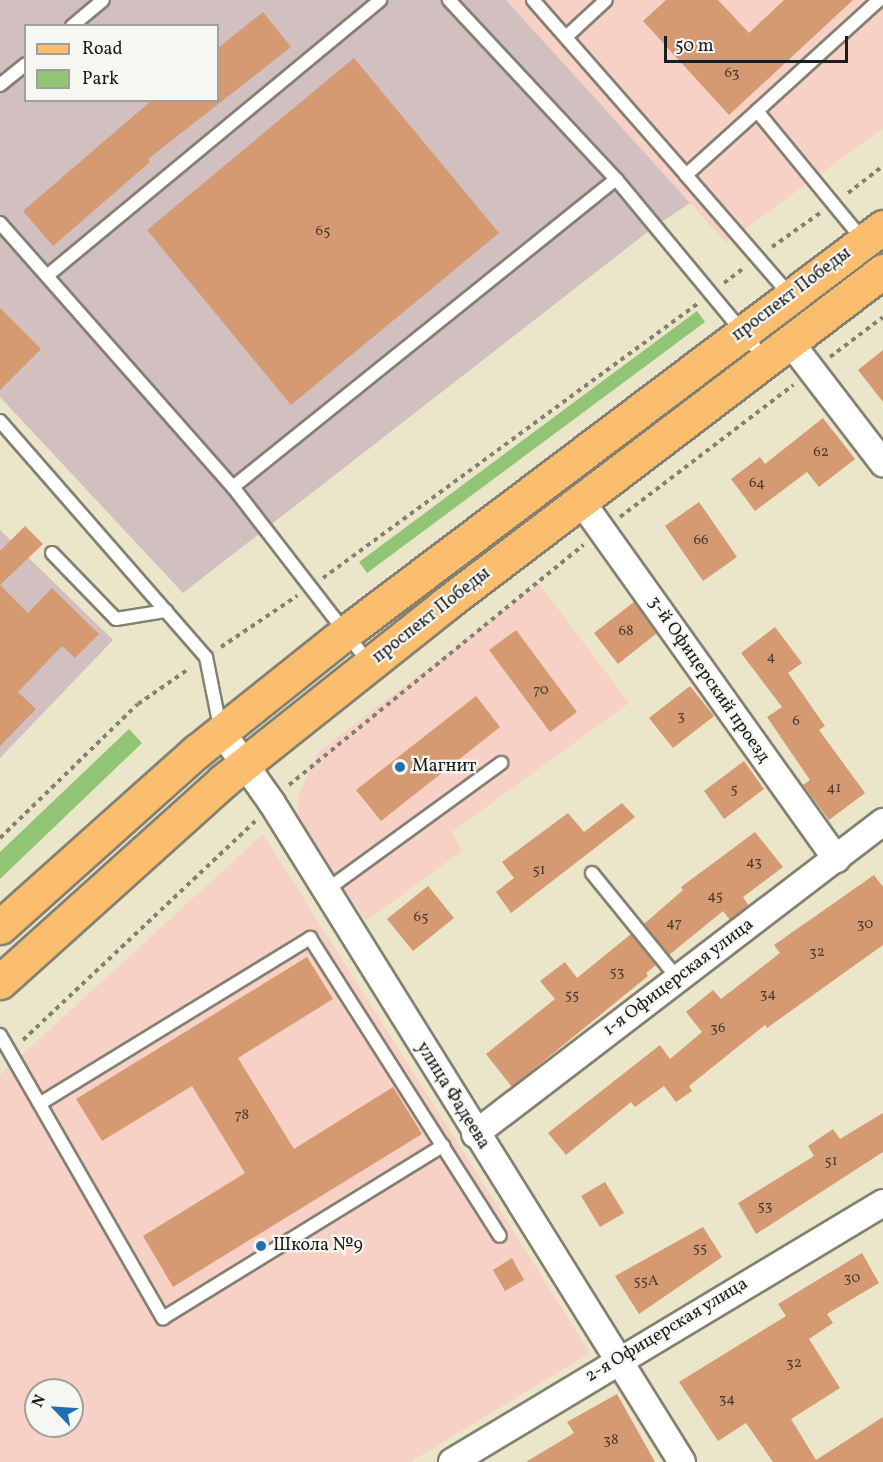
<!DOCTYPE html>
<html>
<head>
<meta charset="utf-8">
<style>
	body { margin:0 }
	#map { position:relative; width:883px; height:1462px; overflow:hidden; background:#ebe5c9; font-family:Vollkorn,serif }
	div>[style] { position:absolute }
	.built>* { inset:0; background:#f7d1c6 }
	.industrial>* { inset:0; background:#d2bfbf }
	.green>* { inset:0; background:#91c475 }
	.building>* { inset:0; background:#d59a72 }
	.path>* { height:4px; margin-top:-2px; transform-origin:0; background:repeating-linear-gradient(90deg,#848072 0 4.5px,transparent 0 9px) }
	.roads { filter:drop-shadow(2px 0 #848072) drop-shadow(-2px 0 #848072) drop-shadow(0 2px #848072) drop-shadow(0 -2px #848072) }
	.service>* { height:12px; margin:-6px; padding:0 6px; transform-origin:6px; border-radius:6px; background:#fff }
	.minor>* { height:26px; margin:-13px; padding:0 13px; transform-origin:13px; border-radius:13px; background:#fff }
	.primary>* { height:33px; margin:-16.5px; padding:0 16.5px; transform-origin:16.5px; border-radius:16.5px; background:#fbbd6e }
	.dots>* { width:16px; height:16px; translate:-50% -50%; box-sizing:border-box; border:3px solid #f6f6f2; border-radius:50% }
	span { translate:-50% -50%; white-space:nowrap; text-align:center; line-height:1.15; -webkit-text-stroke:4.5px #f6f6f2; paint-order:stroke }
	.number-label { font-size:15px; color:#4a3c32 }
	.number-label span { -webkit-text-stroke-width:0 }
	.street-label { font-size:18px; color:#1c1c1c }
	.poi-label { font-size:18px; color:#1c1c1c }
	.left { translate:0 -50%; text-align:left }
	.legend { position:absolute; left:24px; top:24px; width:195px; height:78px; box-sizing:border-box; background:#f6f6f2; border:2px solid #9f9f9c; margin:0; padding:8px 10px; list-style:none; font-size:18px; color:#1c1c1c }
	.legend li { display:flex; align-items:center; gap:12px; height:30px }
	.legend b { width:30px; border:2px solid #9f9f9c }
	.north { position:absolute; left:24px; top:1378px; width:60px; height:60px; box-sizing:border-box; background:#f6f6f2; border:2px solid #9f9f9c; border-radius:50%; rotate:295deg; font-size:16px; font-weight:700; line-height:24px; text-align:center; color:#1c1c1c }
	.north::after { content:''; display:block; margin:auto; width:21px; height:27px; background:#1f6fb2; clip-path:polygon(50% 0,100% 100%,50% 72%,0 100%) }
	.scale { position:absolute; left:664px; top:36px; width:184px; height:27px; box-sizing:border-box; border:3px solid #1c1c1c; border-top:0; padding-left:8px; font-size:18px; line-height:21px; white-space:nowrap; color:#1c1c1c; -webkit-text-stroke:4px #f6f6f2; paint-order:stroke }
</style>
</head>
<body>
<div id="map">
	<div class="built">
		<i style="clip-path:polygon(506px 0,883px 0,883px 128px,726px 243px)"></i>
		<i style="clip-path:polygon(539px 584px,629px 703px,452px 832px,462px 851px,366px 921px,298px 821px,298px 797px,318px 752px)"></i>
		<i style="clip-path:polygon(evenodd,263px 834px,590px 1353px,410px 1462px,0 1462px,0 1075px,263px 834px,36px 1390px,72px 1390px,72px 1426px,36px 1426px,36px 1390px)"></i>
	</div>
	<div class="industrial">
		<i style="clip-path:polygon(evenodd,0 0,506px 0,690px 203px,654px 227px,183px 593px,0 397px,0 0,26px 26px,218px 26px,218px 100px,26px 100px,26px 26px)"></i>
		<i style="clip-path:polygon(0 530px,113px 640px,0 758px)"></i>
	</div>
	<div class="green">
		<i style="clip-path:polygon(697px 311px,705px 322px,367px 573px,359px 562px)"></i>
		<i style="clip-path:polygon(129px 729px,142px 743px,0 879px,0 852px)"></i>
	</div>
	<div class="building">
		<i style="clip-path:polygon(666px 0,718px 0,749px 33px,784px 0,853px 0,729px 115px,643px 21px)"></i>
		<i style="clip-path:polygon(263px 12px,291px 47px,148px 159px,150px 162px,53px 246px,23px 211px,152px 100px,218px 100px,218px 48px)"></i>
		<i style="clip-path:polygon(354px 58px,499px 233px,291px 405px,147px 230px)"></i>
		<i style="clip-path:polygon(0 308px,41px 349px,0 390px)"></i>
		<i style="clip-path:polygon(883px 350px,883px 402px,858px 370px)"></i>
		<i style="clip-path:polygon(823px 418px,855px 459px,819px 487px,807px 472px,755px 511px,731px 479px,760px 457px,765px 464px)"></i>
		<i style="clip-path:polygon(699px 502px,737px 557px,703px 581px,665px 526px)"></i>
		<i style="clip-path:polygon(25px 526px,43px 544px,0 585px,28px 613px,52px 588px,99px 634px,75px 658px,62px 646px,18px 692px,36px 709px,0 746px,0 551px)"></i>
		<i style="clip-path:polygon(634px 602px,657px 633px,618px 664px,594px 633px)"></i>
		<i style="clip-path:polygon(775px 627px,802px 663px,788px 673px,825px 726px,819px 730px,865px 793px,829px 820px,803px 785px,810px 780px,767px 717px,782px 707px,741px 653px)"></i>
		<i style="clip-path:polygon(516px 630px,577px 712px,550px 732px,489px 650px)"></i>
		<i style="clip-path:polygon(690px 686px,714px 716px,673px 748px,649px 718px)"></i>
		<i style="clip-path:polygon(476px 696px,500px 727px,381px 821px,356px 790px)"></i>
		<i style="clip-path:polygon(744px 761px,764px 789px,724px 819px,704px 791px)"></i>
		<i style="clip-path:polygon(622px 803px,635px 817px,511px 913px,496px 892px,514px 878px,502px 862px,568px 813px,584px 832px)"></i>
		<i style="clip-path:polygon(755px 832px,783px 867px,743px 897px,749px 906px,730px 920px,723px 911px,669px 955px,644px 924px,683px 890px,681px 887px)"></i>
		<i style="clip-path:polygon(874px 875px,883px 887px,883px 945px,767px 1028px,765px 1025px,689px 1086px,692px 1091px,676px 1102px,664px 1086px,635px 1107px,631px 1102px,566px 1155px,548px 1133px,660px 1045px,670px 1059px,702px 1032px,686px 1012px,713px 990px,721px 999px,780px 953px,774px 945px)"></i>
		<i style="clip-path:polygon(428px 886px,454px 918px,413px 951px,387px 919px)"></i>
		<i style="clip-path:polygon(631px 934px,656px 965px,646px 973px,648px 976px,512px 1087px,486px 1054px,555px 999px,540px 981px,565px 962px,577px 978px)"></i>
		<i style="clip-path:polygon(307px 957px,333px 999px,238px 1058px,294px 1149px,393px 1087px,422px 1134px,173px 1287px,143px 1236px,245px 1173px,192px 1086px,102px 1141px,76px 1099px)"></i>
		<i style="clip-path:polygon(883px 1113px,883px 1152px,756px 1234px,738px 1203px,814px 1156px,808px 1146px,833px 1129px,840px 1139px)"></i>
		<i style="clip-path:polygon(605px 1182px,624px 1213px,600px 1227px,581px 1196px)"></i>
		<i style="clip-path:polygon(703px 1227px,722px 1257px,639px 1314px,615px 1276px)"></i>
		<i style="clip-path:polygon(862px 1253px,879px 1283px,827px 1314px,833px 1323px,809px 1339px,840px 1388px,791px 1419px,816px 1460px,883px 1417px,883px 1462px,773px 1462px,746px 1423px,718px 1441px,679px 1382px,786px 1316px,778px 1304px)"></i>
		<i style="clip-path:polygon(512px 1258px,524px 1280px,505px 1291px,493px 1270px)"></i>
		<i style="clip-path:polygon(617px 1394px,655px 1462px,526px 1462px,574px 1433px,567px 1422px)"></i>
	</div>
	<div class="path">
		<i style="left:848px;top:193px;width:44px;rotate:-37.6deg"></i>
		<i style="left:772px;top:247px;width:59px;rotate:-35.3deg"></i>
		<i style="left:724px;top:283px;width:25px;rotate:-37deg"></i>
		<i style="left:830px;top:357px;width:66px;rotate:-37deg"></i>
		<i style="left:620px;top:517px;width:218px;rotate:-37.3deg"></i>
		<i style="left:323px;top:578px;width:464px;rotate:-36.2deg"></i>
		<i style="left:221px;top:647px;width:92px;rotate:-33.9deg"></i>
		<i style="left:289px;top:785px;width:380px;rotate:-39.2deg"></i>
		<i style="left:0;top:838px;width:192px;rotate:-44.2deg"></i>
		<i style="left:138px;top:704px;width:63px;rotate:-34.7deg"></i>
		<i style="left:23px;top:1040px;width:319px;rotate:-43.3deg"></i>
	</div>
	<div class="roads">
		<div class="service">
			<i style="left:449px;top:0;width:245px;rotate:47deg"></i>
			<i style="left:616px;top:179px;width:234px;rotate:50.4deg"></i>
			<i style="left:533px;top:0;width:232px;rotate:48.8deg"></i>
			<i style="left:686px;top:175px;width:96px;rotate:-42deg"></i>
			<i style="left:757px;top:111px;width:167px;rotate:50.6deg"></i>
			<i style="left:72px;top:26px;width:40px;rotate:-40deg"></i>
			<i style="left:566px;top:37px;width:54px;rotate:-42.8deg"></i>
			<i style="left:0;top:85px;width:33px;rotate:-39deg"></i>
			<i style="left:757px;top:111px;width:165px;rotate:-42.3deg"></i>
			<i style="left:686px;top:175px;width:159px;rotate:49.1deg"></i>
			<i style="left:0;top:223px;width:352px;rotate:48.6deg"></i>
			<i style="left:233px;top:487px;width:222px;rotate:52.3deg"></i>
			<i style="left:48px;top:275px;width:431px;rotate:-39.6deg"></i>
			<i style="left:0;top:421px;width:313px;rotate:48.9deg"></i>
			<i style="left:206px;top:657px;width:71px;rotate:78.7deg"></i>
			<i style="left:233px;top:487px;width:491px;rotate:-38.8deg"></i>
			<i style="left:52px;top:553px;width:92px;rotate:45.9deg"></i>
			<i style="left:116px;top:619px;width:51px;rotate:-9.1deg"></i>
			<i style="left:592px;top:873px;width:136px;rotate:50.9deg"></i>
			<i style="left:325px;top:891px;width:218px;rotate:-36deg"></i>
			<i style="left:0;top:1035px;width:327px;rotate:60.1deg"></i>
			<i style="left:163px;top:1318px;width:329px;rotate:-31.6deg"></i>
			<i style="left:41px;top:1103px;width:316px;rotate:-31.5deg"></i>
			<i style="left:310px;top:938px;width:353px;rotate:57.5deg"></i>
		</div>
		<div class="minor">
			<i style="left:790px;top:342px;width:153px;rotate:52.5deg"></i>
			<i style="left:581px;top:501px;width:440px;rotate:54.5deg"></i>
			<i style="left:221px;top:731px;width:88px;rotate:54.7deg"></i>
			<i style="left:272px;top:803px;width:776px;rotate:58.11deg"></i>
			<i style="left:475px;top:1134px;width:514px;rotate:-37.41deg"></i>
			<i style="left:452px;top:1462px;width:503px;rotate:-31deg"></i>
		</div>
		<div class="primary">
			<i style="left:0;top:927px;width:264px;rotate:-41.8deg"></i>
			<i style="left:197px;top:751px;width:189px;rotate:-38.6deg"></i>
			<i style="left:345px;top:633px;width:674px;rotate:-37.04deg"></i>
			<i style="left:0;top:982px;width:300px;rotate:-42deg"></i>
			<i style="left:223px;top:781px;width:283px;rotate:-38.5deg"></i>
			<i style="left:444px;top:605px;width:552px;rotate:-37.26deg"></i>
		</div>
	</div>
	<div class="dots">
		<i style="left:400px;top:767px;background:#1f6fb2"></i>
		<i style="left:261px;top:1246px;background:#1f6fb2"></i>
	</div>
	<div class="number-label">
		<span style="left:732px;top:74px">63</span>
		<span style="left:323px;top:232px">65</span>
		<span style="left:821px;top:453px">62</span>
		<span style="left:757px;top:484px">64</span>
		<span style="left:701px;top:541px">66</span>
		<span style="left:626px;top:632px">68</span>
		<span style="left:771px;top:658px">4</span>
		<span style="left:541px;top:691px">70</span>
		<span style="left:681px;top:717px">3</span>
		<span style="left:796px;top:722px">6</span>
		<span style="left:834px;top:789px">41</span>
		<span style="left:734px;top:790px">5</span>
		<span style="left:754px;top:863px">43</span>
		<span style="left:539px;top:871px">51</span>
		<span style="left:715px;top:897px">45</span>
		<span style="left:421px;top:918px">65</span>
		<span style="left:674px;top:924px">47</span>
		<span style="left:865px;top:925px">30</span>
		<span style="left:817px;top:953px">32</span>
		<span style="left:617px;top:973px">53</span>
		<span style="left:768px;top:995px">34</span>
		<span style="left:572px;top:996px">55</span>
		<span style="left:718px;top:1029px">36</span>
		<span style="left:242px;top:1116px">78</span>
		<span style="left:831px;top:1162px">51</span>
		<span style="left:765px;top:1207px">53</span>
		<span style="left:700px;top:1249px">55</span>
		<span style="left:852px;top:1279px">30</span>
		<span style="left:646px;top:1282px">55А</span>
		<span style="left:794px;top:1364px">32</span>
		<span style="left:727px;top:1400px">34</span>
		<span style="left:611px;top:1441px">38</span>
	</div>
	<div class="street-label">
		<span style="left:792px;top:295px;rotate:-37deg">проспект Победы</span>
		<span style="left:432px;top:616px;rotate:-38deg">проспект Победы</span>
		<span style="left:708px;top:680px;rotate:55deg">3-й Офицерский проезд</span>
		<span style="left:679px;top:978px;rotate:-37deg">1-я Офицерская улица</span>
		<span style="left:452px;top:1096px;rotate:58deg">улица Фадеева</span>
		<span style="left:667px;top:1331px;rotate:-31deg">2-я Офицерская улица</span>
	</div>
	<div class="poi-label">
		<span class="left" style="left:412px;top:767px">Магнит</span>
		<span class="left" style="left:273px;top:1246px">Школа №9</span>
	</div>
	<ul class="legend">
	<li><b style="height:8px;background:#fbbd6e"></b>Road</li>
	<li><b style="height:16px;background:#91c475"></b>Park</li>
	</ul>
	<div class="north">N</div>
	<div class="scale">50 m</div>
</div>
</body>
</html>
